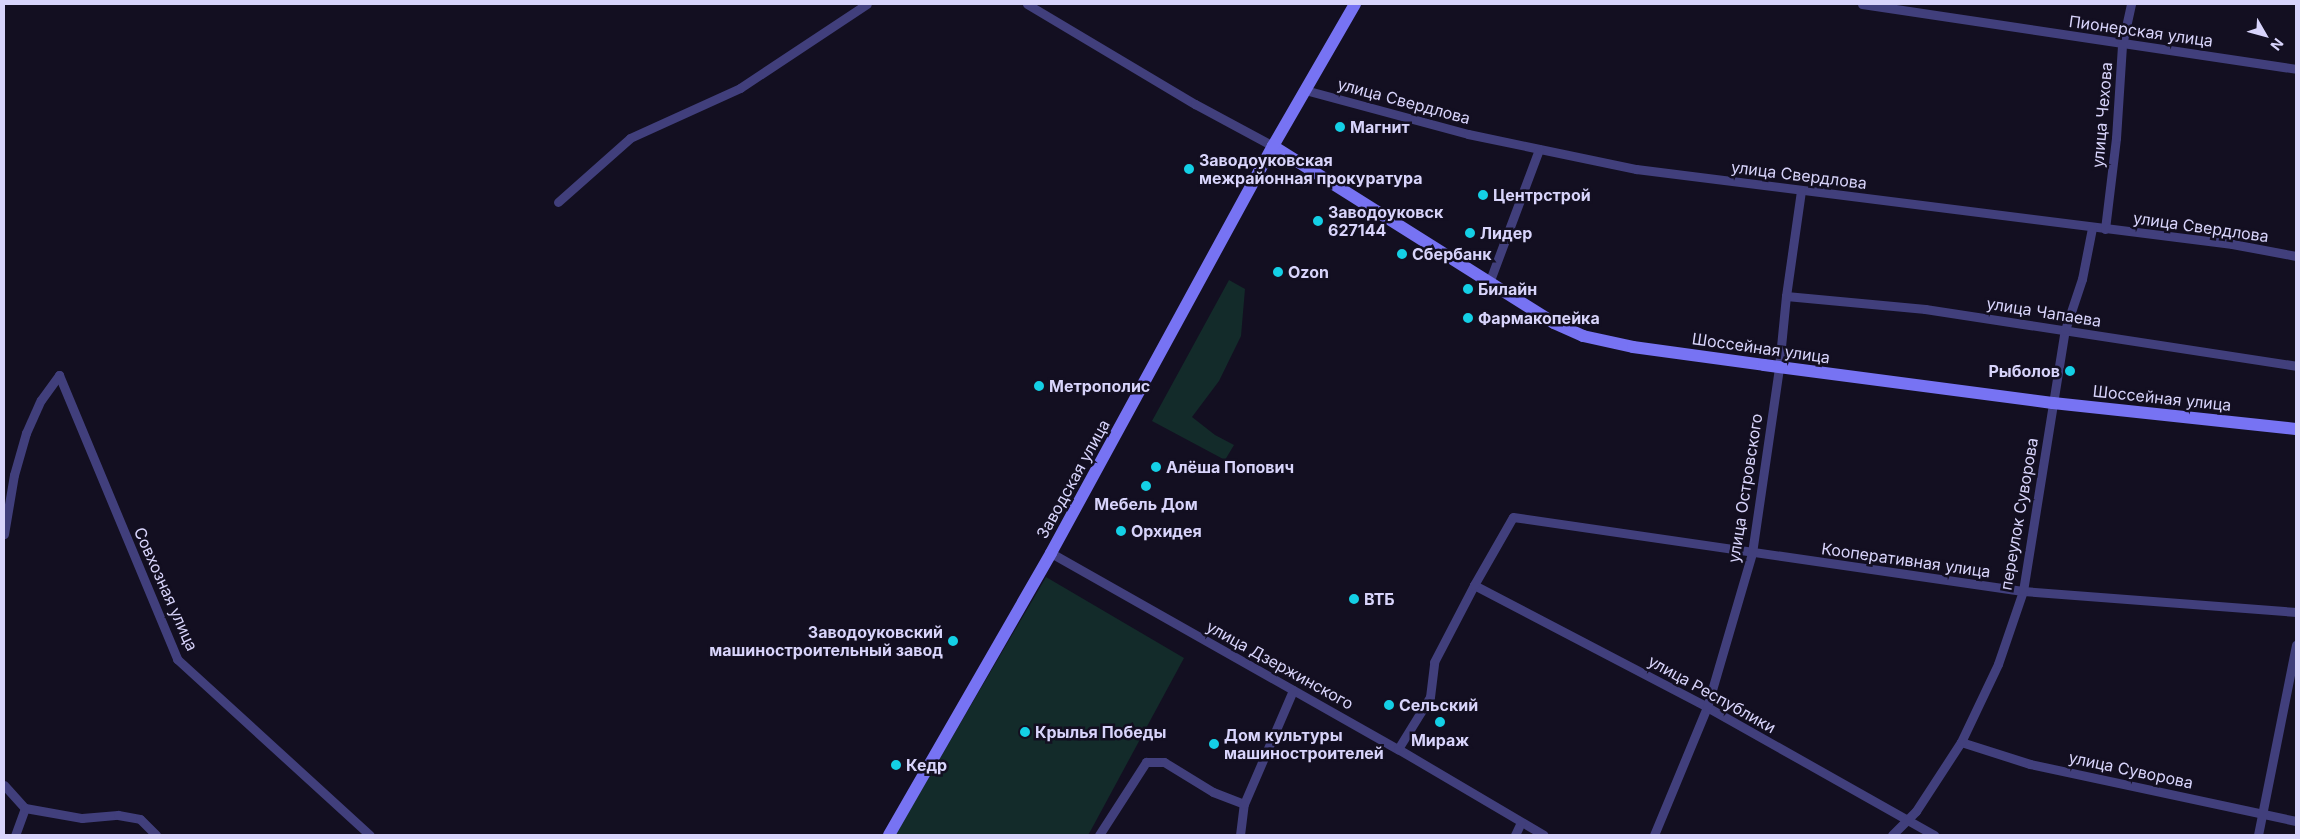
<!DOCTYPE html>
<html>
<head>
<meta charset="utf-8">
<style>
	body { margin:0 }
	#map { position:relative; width:2300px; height:839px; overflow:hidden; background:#130f21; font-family:Inter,sans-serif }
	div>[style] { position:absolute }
	.green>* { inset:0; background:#132b2a }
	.street>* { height:9px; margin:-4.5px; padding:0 4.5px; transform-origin:4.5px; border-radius:4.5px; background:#413f7c }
	.secondary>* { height:12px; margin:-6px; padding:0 6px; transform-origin:6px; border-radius:6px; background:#7773f3 }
	.dots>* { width:14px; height:14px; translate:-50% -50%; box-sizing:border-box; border:2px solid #130f21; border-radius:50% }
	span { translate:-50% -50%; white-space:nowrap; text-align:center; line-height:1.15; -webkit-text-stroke:5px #130f21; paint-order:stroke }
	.street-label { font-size:16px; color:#d8d4fb }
	.poi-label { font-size:16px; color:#d8d4fb; font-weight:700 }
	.left { translate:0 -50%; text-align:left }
	.right { translate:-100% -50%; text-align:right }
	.frame { position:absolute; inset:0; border:5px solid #d8d4fb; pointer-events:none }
	.north { position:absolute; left:2240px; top:10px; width:50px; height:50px; -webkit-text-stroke:4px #130f21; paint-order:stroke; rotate:128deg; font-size:14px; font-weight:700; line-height:20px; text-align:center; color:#d8d4fb }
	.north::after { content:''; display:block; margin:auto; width:18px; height:22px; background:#d8d4fb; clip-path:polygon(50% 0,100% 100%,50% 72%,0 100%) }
</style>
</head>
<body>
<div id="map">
	<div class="green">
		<i style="clip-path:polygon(1229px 280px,1245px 289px,1241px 336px,1219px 381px,1192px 417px,1215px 435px,1234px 445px,1225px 460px,1152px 421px)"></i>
		<i style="clip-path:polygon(1046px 577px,1184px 658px,1091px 830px,1088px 835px,895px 835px)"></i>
	</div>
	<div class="street">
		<i style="left:1027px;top:4px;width:196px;rotate:30.8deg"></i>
		<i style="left:1195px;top:104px;width:89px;rotate:28.3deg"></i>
		<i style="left:1862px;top:4px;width:439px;rotate:8.5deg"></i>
		<i style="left:1305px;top:90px;width:169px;rotate:15.1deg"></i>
		<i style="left:1468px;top:134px;width:172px;rotate:11.8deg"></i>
		<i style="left:1636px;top:169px;width:601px;rotate:7.17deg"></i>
		<i style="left:2232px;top:244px;width:65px;rotate:10.6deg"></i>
		<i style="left:558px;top:202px;width:96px;rotate:-41.6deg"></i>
		<i style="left:630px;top:138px;width:121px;rotate:-24.4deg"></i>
		<i style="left:740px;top:88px;width:152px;rotate:-33.5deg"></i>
		<i style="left:2105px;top:229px;width:92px;rotate:-83.1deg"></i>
		<i style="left:2116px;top:138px;width:93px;rotate:-86.3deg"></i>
		<i style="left:2122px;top:45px;width:42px;rotate:-77.6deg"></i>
		<i style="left:1489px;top:283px;width:143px;rotate:-69.5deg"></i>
		<i style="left:1786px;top:296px;width:140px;rotate:5.3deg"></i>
		<i style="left:1925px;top:309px;width:375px;rotate:8.7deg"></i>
		<i style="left:59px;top:375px;width:308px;rotate:67.4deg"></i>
		<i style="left:177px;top:659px;width:261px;rotate:42.4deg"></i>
		<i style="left:4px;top:534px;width:60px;rotate:-80.4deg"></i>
		<i style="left:14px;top:475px;width:44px;rotate:-74.1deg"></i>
		<i style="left:26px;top:433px;width:36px;rotate:-66deg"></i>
		<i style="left:41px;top:400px;width:31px;rotate:-54deg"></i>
		<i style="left:1051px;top:553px;width:399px;rotate:29.5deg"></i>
		<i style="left:1398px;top:749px;width:169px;rotate:30.5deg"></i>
		<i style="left:1474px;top:585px;width:263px;rotate:27.6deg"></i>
		<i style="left:1707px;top:707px;width:261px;rotate:29.4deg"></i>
		<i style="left:1961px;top:742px;width:72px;rotate:17.7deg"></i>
		<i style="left:2030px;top:764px;width:272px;rotate:12.1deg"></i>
		<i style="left:1398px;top:749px;width:61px;rotate:-58.4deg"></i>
		<i style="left:1430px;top:697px;width:35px;rotate:-83deg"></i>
		<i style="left:1434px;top:662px;width:87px;rotate:-62.5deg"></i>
		<i style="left:1474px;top:585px;width:78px;rotate:-60.2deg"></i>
		<i style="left:1513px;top:517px;width:515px;rotate:8.26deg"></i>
		<i style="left:2023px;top:591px;width:274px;rotate:4.4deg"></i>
		<i style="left:4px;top:785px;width:31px;rotate:48deg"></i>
		<i style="left:25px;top:808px;width:29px;rotate:110deg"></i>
		<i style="left:25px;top:808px;width:58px;rotate:10deg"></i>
		<i style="left:82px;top:818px;width:36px;rotate:-5deg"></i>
		<i style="left:118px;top:815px;width:22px;rotate:10deg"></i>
		<i style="left:140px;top:819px;width:23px;rotate:45deg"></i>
		<i style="left:1099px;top:835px;width:87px;rotate:-57.2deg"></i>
		<i style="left:1146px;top:762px;width:18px"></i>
		<i style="left:1164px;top:762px;width:57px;rotate:31.5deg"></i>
		<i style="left:1213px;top:792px;width:33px;rotate:21deg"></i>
		<i style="left:1240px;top:835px;width:31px;rotate:-83deg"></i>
		<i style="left:1244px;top:804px;width:124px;rotate:-66.7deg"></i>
		<i style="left:1515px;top:835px;width:14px;rotate:-65deg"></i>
		<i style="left:1654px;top:835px;width:139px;rotate:-67.5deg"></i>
		<i style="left:1707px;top:707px;width:160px;rotate:-73.7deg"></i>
		<i style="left:1752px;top:553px;width:188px;rotate:-81.7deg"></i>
		<i style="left:1779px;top:367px;width:71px;rotate:-84.4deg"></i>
		<i style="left:1786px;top:296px;width:106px;rotate:-81.9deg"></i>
		<i style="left:1892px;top:835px;width:34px;rotate:-45deg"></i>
		<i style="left:1916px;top:811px;width:82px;rotate:-56.9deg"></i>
		<i style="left:1961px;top:742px;width:86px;rotate:-64.6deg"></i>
		<i style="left:1998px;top:664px;width:77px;rotate:-71.1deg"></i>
		<i style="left:2023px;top:591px;width:264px;rotate:-80.9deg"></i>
		<i style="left:2065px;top:330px;width:54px;rotate:-71.6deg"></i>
		<i style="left:2082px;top:279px;width:52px;rotate:-78.9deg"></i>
		<i style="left:2258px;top:835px;width:194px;rotate:-78.7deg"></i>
	</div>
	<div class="secondary">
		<i style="left:1273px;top:146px;width:332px;rotate:32.2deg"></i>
		<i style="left:1554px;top:323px;width:32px;rotate:24deg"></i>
		<i style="left:1583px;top:336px;width:51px;rotate:12.4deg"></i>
		<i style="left:1633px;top:347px;width:132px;rotate:7.8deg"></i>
		<i style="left:1764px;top:365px;width:291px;rotate:7.5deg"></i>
		<i style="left:2053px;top:403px;width:244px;rotate:6.1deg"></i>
		<i style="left:889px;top:835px;width:325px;rotate:-60.1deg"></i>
		<i style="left:1051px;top:553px;width:464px;rotate:-61.4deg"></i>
		<i style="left:1273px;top:146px;width:164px;rotate:-60deg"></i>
	</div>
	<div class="dots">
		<i style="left:1340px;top:127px;background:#14d0e6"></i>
		<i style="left:1189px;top:169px;background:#14d0e6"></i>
		<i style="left:1483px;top:195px;background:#14d0e6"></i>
		<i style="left:1318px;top:221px;background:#14d0e6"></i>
		<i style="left:1470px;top:233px;background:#14d0e6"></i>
		<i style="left:1402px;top:254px;background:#14d0e6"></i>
		<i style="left:1278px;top:272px;background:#14d0e6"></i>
		<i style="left:1468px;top:289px;background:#14d0e6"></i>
		<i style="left:1468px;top:318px;background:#14d0e6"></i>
		<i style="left:2070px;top:371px;background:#14d0e6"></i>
		<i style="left:1039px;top:386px;background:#14d0e6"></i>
		<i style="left:1156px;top:467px;background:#14d0e6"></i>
		<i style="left:1146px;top:486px;background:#14d0e6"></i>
		<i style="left:1121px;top:531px;background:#14d0e6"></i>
		<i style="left:1354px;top:599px;background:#14d0e6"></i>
		<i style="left:953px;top:641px;background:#14d0e6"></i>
		<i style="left:1389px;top:705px;background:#14d0e6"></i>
		<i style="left:1440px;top:722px;background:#14d0e6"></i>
		<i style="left:1025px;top:732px;background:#14d0e6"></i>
		<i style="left:1214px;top:744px;background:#14d0e6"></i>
		<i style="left:896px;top:765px;background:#14d0e6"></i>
	</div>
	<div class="street-label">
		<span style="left:2141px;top:31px;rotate:8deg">Пионерская улица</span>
		<span style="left:1404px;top:101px;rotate:15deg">улица Свердлова</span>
		<span style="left:2102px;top:115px;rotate:-85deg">улица Чехова</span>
		<span style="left:1799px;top:175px;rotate:7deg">улица Свердлова</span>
		<span style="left:2201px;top:227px;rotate:8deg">улица Свердлова</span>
		<span style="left:2044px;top:312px;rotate:9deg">улица Чапаева</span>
		<span style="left:1761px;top:348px;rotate:8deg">Шоссейная улица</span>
		<span style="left:2162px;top:398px;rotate:6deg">Шоссейная улица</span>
		<span style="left:1073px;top:479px;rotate:-61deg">Заводская улица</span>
		<span style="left:1745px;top:488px;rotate:-81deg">улица Островского</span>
		<span style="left:2019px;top:514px;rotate:-80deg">переулок Суворова</span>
		<span style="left:1906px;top:560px;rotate:8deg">Кооперативная улица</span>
		<span style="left:166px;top:589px;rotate:66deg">Совхозная улица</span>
		<span style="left:1280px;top:665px;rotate:29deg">улица Дзержинского</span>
		<span style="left:1712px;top:694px;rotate:29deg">улица Республики</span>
		<span style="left:2131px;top:770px;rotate:12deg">улица Суворова</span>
	</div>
	<div class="poi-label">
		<span class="left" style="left:1350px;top:127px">Магнит</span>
		<span class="left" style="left:1199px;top:169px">Заводоуковская<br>межрайонная прокуратура</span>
		<span class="left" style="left:1493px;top:195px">Центрстрой</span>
		<span class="left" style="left:1328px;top:221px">Заводоуковск<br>627144</span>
		<span class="left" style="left:1480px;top:233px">Лидер</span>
		<span class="left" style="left:1412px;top:254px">Сбербанк</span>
		<span class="left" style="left:1288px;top:272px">Ozon</span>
		<span class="left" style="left:1478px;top:289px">Билайн</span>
		<span class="left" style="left:1478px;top:318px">Фармакопейка</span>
		<span class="right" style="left:2060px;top:371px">Рыболов</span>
		<span class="left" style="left:1049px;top:386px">Метрополис</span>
		<span class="left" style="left:1166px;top:467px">Алёша Попович</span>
		<span style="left:1146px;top:504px">Мебель Дом</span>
		<span class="left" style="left:1131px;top:531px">Орхидея</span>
		<span class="left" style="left:1364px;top:599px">ВТБ</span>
		<span class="right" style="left:943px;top:641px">Заводоуковский<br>машиностроительный завод</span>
		<span class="left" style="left:1399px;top:705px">Сельский</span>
		<span class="left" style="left:1035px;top:732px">Крылья Победы</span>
		<span class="left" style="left:1224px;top:744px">Дом культуры<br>машиностроителей</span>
		<span style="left:1440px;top:740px">Мираж</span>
		<span class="left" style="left:906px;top:765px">Кедр</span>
	</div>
	<div class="frame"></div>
	<div class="north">N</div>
</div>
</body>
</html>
